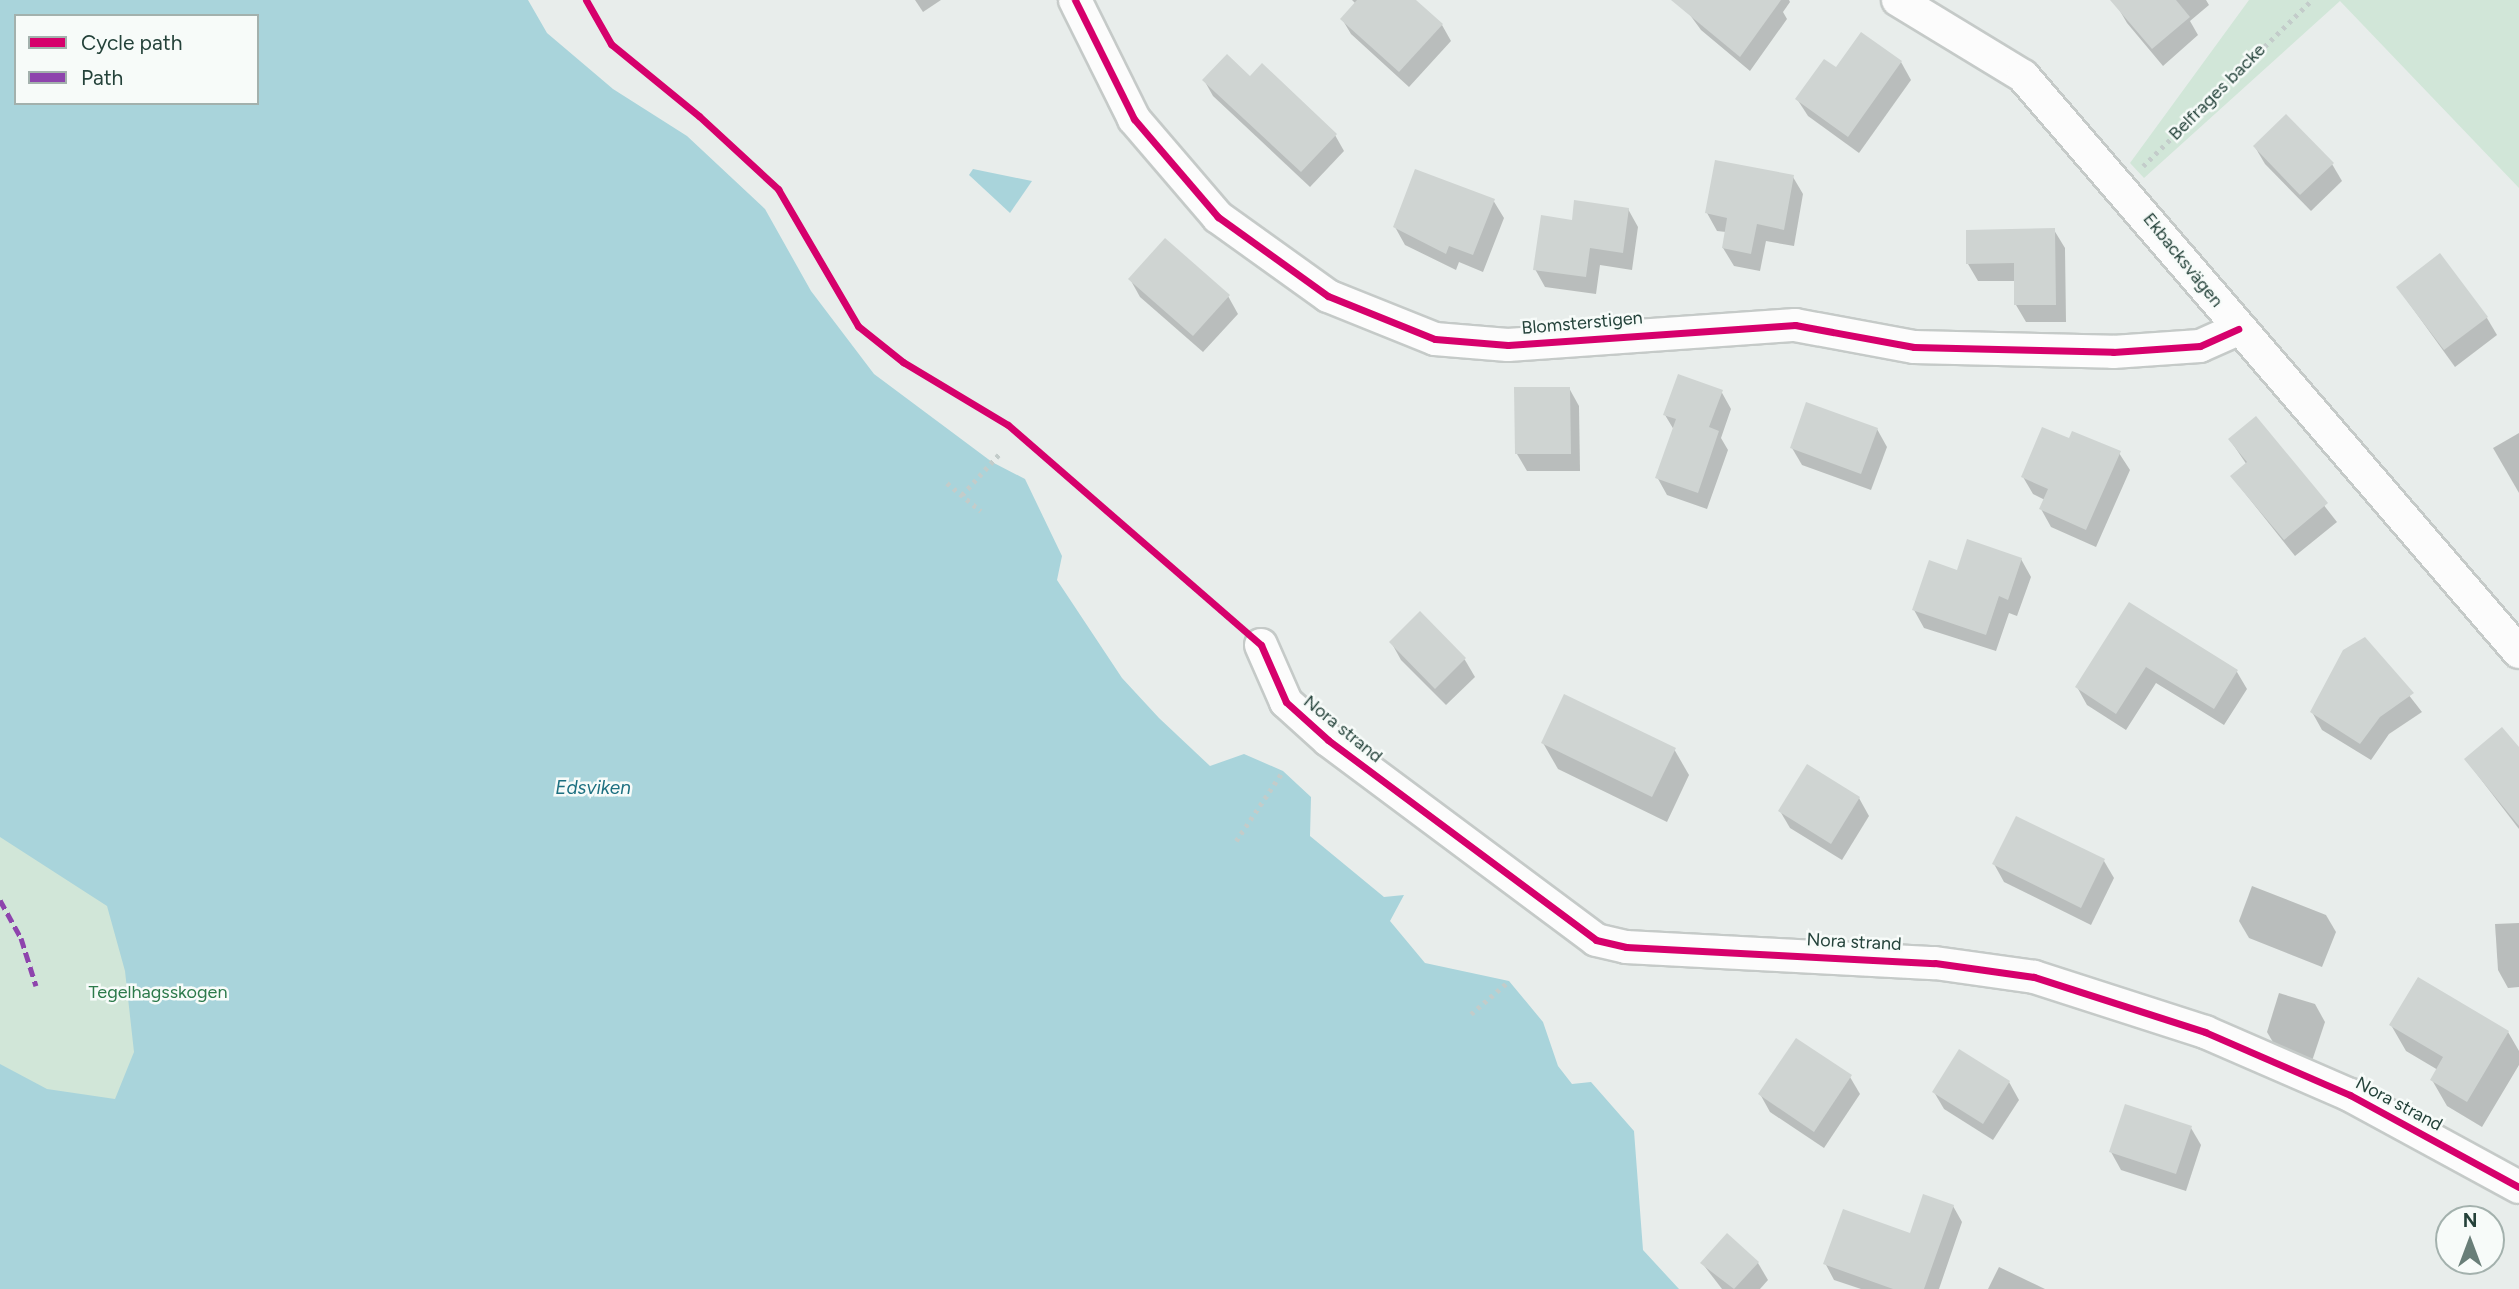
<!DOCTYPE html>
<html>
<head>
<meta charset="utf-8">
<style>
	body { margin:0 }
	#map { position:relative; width:2519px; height:1289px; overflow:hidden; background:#e8edeb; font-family:Figtree,sans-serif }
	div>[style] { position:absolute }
	.green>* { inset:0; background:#d1e6d8 }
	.water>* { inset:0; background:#a9d4db }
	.shadow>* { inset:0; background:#0003 }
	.building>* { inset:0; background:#cfd4d2 }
	.path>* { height:4.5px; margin-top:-2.25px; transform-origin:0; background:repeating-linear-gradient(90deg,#c3ccca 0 3.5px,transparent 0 8.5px) }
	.roads { filter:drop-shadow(2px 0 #c5cac8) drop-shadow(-2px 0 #c5cac8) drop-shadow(0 2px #c5cac8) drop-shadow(0 -2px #c5cac8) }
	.minor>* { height:32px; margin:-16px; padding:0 16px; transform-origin:16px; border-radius:16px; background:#fcfcfc }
	.quiet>* { height:5px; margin-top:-2.5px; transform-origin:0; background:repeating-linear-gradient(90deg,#8e44ad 0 10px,transparent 0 15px) }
	.cycleway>* { height:7px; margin:-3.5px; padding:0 3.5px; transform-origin:3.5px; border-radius:3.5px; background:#d6006c }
	span { translate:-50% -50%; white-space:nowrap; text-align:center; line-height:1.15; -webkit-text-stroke:5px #f7fbf9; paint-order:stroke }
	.street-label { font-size:18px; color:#24423a }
	.park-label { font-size:18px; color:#2d7a4b }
	.water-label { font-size:19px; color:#1c6f80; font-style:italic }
	.legend { position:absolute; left:14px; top:14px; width:245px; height:91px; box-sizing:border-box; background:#f7fbf9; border:2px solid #a3b1ad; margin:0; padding:9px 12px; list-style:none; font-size:21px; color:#24423a }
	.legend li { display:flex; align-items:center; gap:14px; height:35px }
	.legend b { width:35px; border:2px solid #a3b1ad }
	.north { position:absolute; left:2435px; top:1205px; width:70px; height:70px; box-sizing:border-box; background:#f7fbf9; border:2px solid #a3b1ad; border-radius:50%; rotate:0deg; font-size:19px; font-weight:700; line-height:28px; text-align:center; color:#24423a }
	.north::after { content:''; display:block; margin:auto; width:24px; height:32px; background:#697e78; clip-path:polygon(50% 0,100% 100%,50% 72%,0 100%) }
</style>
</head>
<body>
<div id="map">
	<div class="green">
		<i style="clip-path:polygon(2249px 0,2519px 0,2519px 188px,2340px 1px,2144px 178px,2130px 163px)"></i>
		<i style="clip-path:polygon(0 595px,345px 958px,0 1289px)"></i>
	</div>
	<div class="water">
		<i style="clip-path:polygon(evenodd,0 0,528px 0,547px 33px,613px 89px,687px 136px,765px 209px,811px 291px,874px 374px,992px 462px,1025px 479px,1062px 556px,1057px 580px,1122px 678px,1159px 718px,1210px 766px,1244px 754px,1283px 771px,1311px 797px,1310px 836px,1384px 897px,1404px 895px,1390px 921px,1425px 963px,1509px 981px,1543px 1022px,1558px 1066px,1572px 1084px,1591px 1082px,1634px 1131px,1643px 1250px,1679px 1289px,0 1289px,0 1064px,47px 1089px,115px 1099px,134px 1052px,125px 971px,107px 906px,0 837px,0 0,16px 16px,257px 16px,257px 103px,16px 103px,16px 16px)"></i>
		<i style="clip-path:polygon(973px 169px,1032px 181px,1010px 213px,969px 175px)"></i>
	</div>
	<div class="shadow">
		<i style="clip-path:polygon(915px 0,941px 0,923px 12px)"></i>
		<i style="clip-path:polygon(1352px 0,1412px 0,1442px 25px,1451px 41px,1409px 87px,1351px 34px,1342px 19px,1356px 4px)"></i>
		<i style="clip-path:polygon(1679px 0,1789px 0,1790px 2px,1783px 12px,1787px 19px,1750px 71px,1701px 30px)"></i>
		<i style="clip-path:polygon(2124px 0,2206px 0,2209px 5px,2190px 21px,2198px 35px,2163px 66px,2127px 23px,2117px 6px)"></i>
		<i style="clip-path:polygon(1901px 62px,1911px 80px,1859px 153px,1808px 116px,1797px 99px,1836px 69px)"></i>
		<i style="clip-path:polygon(1250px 78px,1335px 135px,1344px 151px,1310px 187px,1213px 96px,1204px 80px)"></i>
		<i style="clip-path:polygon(2255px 147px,2332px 164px,2342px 181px,2311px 211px,2265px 164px)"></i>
		<i style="clip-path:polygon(1793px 177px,1803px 194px,1794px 246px,1766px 241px,1760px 271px,1734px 266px,1723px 248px,1726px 232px,1717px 231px,1707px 213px)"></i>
		<i style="clip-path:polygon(1493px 200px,1504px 218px,1483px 272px,1459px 262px,1456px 270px,1405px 245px,1395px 227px)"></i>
		<i style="clip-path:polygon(1628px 209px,1638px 227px,1632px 270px,1600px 265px,1596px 294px,1545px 287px,1535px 269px)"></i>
		<i style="clip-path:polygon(2054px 230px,2065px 248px,2066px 322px,2026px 322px,2016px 305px,2016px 281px,1978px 281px,1968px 264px)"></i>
		<i style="clip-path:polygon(1130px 279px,1228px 296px,1238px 314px,1203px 352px,1140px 297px)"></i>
		<i style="clip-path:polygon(2398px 288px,2487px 318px,2497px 335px,2455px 367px)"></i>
		<i style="clip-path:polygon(1569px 388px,1579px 406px,1580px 471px,1527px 471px,1517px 454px)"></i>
		<i style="clip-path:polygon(1721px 391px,1731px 409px,1721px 438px,1728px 450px,1707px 509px,1667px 495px,1657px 477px,1674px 430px,1665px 415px)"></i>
		<i style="clip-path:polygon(2256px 419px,2337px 522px,2295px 556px,2232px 477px,2247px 465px,2230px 440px)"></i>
		<i style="clip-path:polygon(1877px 429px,1887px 447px,1871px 490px,1802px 465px,1792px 448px)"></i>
		<i style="clip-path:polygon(2519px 433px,2519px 493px,2493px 448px)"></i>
		<i style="clip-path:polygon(2070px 440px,2119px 453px,2130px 470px,2096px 547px,2051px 527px,2041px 509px,2045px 500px,2033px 494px,2023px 477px)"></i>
		<i style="clip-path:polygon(2021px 559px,2031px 577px,2017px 616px,2009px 613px,1996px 651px,1924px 628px,1914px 610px,1958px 572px)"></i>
		<i style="clip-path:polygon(2130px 604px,2237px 672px,2247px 689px,2224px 725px,2156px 683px,2126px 730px,2087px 705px,2077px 687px)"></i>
		<i style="clip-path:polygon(1420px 614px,1465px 660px,1475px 677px,1446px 705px,1401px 660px,1391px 642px)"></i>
		<i style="clip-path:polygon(2365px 639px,2422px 712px,2389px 734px,2371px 760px,2322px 730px,2312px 712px)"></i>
		<i style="clip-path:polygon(1543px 743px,1674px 749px,1689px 775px,1667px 822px,1558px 769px)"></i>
		<i style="clip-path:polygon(2519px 750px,2519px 829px,2466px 760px)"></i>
		<i style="clip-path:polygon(1859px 798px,1869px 816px,1842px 860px,1790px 828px,1780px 811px)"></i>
		<i style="clip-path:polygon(2104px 861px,2114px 878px,2091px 925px,2004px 882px,1994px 864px)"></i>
		<i style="clip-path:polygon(2252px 886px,2326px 915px,2336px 932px,2322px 967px,2249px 938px,2239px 921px)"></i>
		<i style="clip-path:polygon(2519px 923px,2519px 987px,2508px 988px,2498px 970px,2495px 924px)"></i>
		<i style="clip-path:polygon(2279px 993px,2315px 1004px,2325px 1022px,2312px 1061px,2277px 1049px,2267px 1032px)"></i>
		<i style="clip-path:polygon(2391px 1025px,2508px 1032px,2519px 1051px,2519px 1065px,2482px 1127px,2447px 1106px,2432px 1080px,2438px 1070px,2406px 1051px)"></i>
		<i style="clip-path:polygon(1850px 1077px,1860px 1094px,1824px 1148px,1770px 1112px,1760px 1094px)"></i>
		<i style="clip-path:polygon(2009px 1082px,2019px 1100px,1993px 1140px,1944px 1109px,1934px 1092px)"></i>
		<i style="clip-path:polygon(2191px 1128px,2201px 1145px,2186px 1191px,2121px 1170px,2111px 1152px)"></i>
		<i style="clip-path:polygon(1953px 1206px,1962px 1222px,1939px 1289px,1861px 1289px,1834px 1280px,1825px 1263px,1911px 1235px)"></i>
		<i style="clip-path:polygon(1702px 1263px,1758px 1263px,1768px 1280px,1760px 1289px,1722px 1289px)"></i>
		<i style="clip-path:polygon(1999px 1267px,2045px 1289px,1988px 1289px)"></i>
	</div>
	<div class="building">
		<i style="clip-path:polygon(1357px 0,1416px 0,1443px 24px,1399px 72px,1340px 19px)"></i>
		<i style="clip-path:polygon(1671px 0,1781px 0,1740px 57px)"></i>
		<i style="clip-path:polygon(2110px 0,2176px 0,2190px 17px,2152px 49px)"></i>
		<i style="clip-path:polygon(1861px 32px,1902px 61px,1848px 137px,1795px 99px,1824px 59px,1836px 67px)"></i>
		<i style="clip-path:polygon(1227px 54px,1250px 76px,1262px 63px,1337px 134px,1301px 172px,1202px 80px)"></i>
		<i style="clip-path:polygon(2286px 114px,2334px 163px,2300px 195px,2253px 146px)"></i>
		<i style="clip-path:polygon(1715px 160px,1794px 175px,1784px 230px,1757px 224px,1751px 254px,1722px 248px,1727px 218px,1705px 213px)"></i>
		<i style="clip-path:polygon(1415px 169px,1495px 199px,1473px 255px,1449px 246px,1446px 254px,1393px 227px)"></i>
		<i style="clip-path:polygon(1574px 200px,1629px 208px,1623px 253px,1590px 248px,1586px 277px,1533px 270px,1541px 215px,1572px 220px)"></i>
		<i style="clip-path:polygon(2055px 228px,2056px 305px,2014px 305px,2014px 263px,1966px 264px,1966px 230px)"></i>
		<i style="clip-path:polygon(1165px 238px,1230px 295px,1193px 336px,1128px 279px)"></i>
		<i style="clip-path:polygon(2440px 253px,2488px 317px,2444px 350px,2396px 287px)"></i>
		<i style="clip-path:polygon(1678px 374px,1723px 390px,1709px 427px,1719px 431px,1698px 493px,1655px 478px,1676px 419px,1663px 415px)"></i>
		<i style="clip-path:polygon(1514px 387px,1570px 387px,1571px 454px,1515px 454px)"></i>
		<i style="clip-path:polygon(1806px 402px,1878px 428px,1861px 474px,1790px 448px)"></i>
		<i style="clip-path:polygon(2256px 416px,2328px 503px,2284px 540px,2230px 476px,2247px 462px,2228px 439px)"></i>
		<i style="clip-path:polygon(2042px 427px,2069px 438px,2072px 431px,2121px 451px,2086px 530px,2039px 509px,2048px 489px,2021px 477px)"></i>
		<i style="clip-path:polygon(1967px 539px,2022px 558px,2008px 600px,1999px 596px,1986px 635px,1912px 610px,1929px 560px,1957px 570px)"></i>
		<i style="clip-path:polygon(2129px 602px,2238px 670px,2214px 709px,2146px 667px,2116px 714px,2075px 687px)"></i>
		<i style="clip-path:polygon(1420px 611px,1466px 658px,1435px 689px,1389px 642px)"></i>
		<i style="clip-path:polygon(2365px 637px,2414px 693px,2380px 717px,2360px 744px,2310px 712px,2343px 650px)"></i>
		<i style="clip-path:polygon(1564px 694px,1676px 748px,1652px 797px,1541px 743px)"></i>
		<i style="clip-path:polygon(2502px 727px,2519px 747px,2519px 826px,2464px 759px)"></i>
		<i style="clip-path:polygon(1807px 764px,1860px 797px,1831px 844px,1778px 811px)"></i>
		<i style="clip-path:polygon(2016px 816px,2105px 859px,2081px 908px,1992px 864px)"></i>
		<i style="clip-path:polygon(2418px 977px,2509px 1031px,2467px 1102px,2430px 1080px,2443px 1057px,2389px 1025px)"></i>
		<i style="clip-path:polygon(1796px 1038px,1852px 1075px,1814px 1132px,1758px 1094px)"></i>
		<i style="clip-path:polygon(1959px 1049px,2010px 1081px,1983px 1124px,1932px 1092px)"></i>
		<i style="clip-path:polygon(2125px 1104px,2192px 1126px,2176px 1174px,2109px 1152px)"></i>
		<i style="clip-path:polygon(1923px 1194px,1954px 1205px,1924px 1289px,1893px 1289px,1823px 1264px,1843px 1209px,1910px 1233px)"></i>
		<i style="clip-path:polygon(1727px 1233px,1759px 1262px,1734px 1289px,1700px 1263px)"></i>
	</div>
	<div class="path">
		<i style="left:586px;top:0;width:51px;rotate:60.4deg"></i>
		<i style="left:611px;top:44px;width:114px;rotate:39.3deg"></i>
		<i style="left:699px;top:116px;width:108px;rotate:42.7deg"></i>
		<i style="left:778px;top:189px;width:159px;rotate:59.7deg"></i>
		<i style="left:858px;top:326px;width:58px;rotate:38.7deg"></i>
		<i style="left:903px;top:362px;width:122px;rotate:31deg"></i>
		<i style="left:1008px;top:425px;width:303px;rotate:41.1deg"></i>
		<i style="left:2143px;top:166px;width:237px;rotate:-44.5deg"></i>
		<i style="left:947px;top:483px;width:44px;rotate:39.5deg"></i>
		<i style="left:962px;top:495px;width:58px;rotate:-47.8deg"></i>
		<i style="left:1236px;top:841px;width:84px;rotate:-56.1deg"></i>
		<i style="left:1471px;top:1014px;width:50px;rotate:-41deg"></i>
	</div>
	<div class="roads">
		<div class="minor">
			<i style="left:1075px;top:0;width:133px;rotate:63.6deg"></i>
			<i style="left:1134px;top:119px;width:129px;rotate:49.4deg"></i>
			<i style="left:1218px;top:217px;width:135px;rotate:35.7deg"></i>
			<i style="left:1328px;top:296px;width:115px;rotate:21.9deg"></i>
			<i style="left:1435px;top:339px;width:73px;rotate:4.7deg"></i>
			<i style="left:1508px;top:345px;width:288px;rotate:-4deg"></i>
			<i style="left:1795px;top:325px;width:121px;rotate:10.5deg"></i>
			<i style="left:1914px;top:347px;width:199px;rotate:1.4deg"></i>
			<i style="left:2113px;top:352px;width:87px;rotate:-3.9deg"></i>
			<i style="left:2200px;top:346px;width:42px;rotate:-24.1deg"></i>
			<i style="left:1898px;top:0;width:146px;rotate:31.3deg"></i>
			<i style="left:2023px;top:76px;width:760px;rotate:49.27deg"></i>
			<i style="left:1261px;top:645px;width:62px;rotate:66.3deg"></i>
			<i style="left:1286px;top:702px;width:57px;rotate:42.1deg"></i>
			<i style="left:1328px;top:740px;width:334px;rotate:36.7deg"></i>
			<i style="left:1596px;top:940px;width:31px;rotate:13deg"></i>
			<i style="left:1626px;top:947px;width:309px;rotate:3deg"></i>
			<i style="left:1935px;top:963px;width:100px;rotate:8deg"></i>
			<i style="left:2034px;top:977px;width:180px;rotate:17.8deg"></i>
			<i style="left:2205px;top:1032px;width:158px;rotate:23.5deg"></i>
			<i style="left:2350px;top:1095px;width:192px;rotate:28.6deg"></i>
		</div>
	</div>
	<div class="quiet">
		<i style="left:0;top:900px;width:43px;rotate:61.1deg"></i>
		<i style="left:21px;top:938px;width:50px;rotate:72.6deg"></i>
	</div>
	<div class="cycleway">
		<i style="left:586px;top:0;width:51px;rotate:60.4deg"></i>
		<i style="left:611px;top:44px;width:114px;rotate:39.3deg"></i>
		<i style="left:699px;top:116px;width:108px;rotate:42.7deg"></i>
		<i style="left:778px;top:189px;width:159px;rotate:59.7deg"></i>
		<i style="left:858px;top:326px;width:58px;rotate:38.7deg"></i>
		<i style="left:903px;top:362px;width:122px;rotate:31deg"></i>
		<i style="left:1008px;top:425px;width:335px;rotate:41deg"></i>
		<i style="left:1261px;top:645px;width:62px;rotate:66.3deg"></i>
		<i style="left:1286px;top:702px;width:57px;rotate:42.1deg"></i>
		<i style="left:1328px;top:740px;width:334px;rotate:36.7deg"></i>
		<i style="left:1596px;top:940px;width:31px;rotate:13deg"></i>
		<i style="left:1626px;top:947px;width:309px;rotate:3deg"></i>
		<i style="left:1935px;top:963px;width:100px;rotate:8deg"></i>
		<i style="left:2034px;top:977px;width:180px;rotate:17.8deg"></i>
		<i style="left:2205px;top:1032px;width:158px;rotate:23.5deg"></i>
		<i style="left:2350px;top:1095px;width:192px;rotate:28.6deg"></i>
		<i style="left:1075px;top:0;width:133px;rotate:63.6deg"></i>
		<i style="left:1134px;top:119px;width:129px;rotate:49.4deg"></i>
		<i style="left:1218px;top:217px;width:135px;rotate:35.7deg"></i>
		<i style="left:1328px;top:296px;width:115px;rotate:21.9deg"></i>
		<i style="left:1435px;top:339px;width:73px;rotate:4.7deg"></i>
		<i style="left:1508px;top:345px;width:288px;rotate:-4deg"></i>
		<i style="left:1795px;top:325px;width:121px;rotate:10.5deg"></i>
		<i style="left:1914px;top:347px;width:199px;rotate:1.4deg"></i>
		<i style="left:2113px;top:352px;width:87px;rotate:-3.9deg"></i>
		<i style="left:2200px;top:346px;width:42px;rotate:-24.1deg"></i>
	</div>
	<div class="street-label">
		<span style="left:2217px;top:92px;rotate:-45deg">Belfrages backe</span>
		<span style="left:2183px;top:260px;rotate:51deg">Ekbacksvägen</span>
		<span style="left:1582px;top:323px;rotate:-5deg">Blomsterstigen</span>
		<span style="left:1343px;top:729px;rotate:39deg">Nora strand</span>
		<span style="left:1854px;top:942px;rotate:3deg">Nora strand</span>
		<span style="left:2399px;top:1104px;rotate:28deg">Nora strand</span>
	</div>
	<div class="park-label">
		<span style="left:158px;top:992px">Tegelhagsskogen</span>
	</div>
	<div class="water-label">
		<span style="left:593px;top:788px">Edsviken</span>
	</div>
	<ul class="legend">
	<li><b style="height:9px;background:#d6006c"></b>Cycle path</li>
	<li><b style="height:9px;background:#8e44ad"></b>Path</li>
	</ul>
	<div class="north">N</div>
</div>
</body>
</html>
